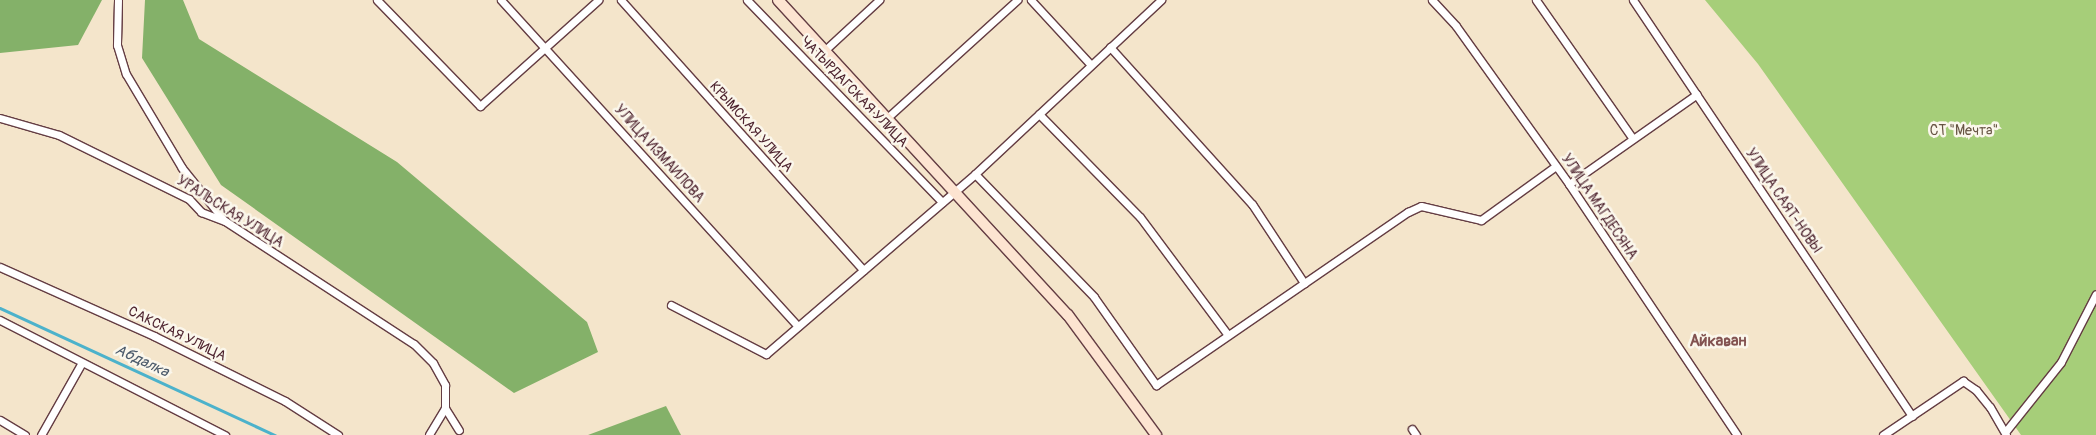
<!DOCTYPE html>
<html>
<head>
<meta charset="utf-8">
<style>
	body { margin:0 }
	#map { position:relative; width:2096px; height:435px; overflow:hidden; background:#f4e5cb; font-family:Pangolin,sans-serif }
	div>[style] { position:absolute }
	.green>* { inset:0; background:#a6ce79 }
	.forest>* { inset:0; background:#84b169 }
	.stream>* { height:2.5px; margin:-1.25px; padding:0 1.25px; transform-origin:1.25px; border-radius:1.25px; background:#4cb2cb }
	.roads { filter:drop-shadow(1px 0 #643d43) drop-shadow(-1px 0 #643d43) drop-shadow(0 1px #643d43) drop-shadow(0 -1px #643d43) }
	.minor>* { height:7px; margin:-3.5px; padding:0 3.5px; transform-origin:3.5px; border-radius:3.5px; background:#fff }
	.secondary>* { height:10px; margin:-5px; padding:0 5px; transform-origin:5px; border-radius:5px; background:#fde4d1 }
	span { translate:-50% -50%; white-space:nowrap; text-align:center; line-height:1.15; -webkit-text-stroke:5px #fbf7ec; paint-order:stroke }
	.street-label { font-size:14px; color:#4a1f2b }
	.park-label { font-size:14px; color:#665442 }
	.water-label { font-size:15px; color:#4b5a6b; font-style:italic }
	.quarter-label { font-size:16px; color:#825250; font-weight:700 }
</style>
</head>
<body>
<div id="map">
	<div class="green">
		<i style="clip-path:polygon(1705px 0,2096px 0,2096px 435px,2021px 435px,1758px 64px)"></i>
	</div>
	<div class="forest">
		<i style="clip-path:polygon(0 0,102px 0,78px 45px,0 53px)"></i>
		<i style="clip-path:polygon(145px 0,183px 0,199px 39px,397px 162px,587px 322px,598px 352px,514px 393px,221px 185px,142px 58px)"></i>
		<i style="clip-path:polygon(666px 406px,681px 435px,588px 435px)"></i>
	</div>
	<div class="stream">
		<i style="left:0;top:308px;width:303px;rotate:24.8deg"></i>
	</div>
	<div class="roads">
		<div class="minor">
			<i style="left:118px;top:0;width:45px;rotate:91.3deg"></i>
			<i style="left:117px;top:45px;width:30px;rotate:73deg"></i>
			<i style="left:126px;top:74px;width:109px;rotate:59.2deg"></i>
			<i style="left:182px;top:168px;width:65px;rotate:51.2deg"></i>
			<i style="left:377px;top:0;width:148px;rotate:45.8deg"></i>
			<i style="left:480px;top:106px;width:159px;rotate:-41.9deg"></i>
			<i style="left:501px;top:0;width:441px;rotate:47.7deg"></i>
			<i style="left:621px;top:0;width:363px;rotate:48.1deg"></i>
			<i style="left:747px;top:0;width:281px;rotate:46deg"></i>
			<i style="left:1031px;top:0;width:88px;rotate:47.3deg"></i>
			<i style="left:1432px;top:0;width:35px;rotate:47deg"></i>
			<i style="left:1456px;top:26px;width:194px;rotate:54.4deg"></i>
			<i style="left:1569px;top:184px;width:302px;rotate:56.2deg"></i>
			<i style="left:1536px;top:0;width:169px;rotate:55.1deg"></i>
			<i style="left:1633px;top:0;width:501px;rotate:56.15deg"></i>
			<i style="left:1110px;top:47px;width:212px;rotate:47.9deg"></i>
			<i style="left:1252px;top:204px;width:95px;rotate:56.6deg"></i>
			<i style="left:825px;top:50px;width:74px;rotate:-42.8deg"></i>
			<i style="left:1039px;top:114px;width:144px;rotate:45.6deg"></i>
			<i style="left:1140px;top:217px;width:147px;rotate:53.3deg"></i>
			<i style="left:0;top:118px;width:61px;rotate:16.1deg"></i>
			<i style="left:59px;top:135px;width:145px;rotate:26.2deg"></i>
			<i style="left:189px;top:199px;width:18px;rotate:47deg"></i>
			<i style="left:201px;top:212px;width:26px;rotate:21deg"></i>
			<i style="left:225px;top:221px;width:225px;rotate:33.1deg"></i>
			<i style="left:414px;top:344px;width:27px;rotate:45deg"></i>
			<i style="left:433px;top:363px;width:25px;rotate:61deg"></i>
			<i style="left:445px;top:385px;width:23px;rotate:90deg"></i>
			<i style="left:445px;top:408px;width:31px;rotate:121deg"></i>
			<i style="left:887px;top:118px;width:176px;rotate:-42.2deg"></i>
			<i style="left:975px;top:174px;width:171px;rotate:45.9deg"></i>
			<i style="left:1094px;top:297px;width:108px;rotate:54.8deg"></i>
			<i style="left:1156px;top:385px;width:306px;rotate:-34.5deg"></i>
			<i style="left:1408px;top:212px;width:14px;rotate:-25deg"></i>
			<i style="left:1421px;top:206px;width:62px;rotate:13.1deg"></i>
			<i style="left:1481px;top:220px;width:92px;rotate:-35.8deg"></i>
			<i style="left:1569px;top:184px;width:156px;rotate:-35.1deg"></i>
			<i style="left:0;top:267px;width:169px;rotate:24.1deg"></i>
			<i style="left:154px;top:336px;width:146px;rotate:26.4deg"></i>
			<i style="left:285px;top:401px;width:63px;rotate:32.7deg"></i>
			<i style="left:671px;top:305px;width:107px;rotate:27.3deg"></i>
			<i style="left:766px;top:354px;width:276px;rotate:-40.7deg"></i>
			<i style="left:975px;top:174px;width:255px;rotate:-43.1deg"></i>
			<i style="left:0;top:320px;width:253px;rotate:27.1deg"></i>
			<i style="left:445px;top:408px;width:26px;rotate:58deg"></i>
			<i style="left:0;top:420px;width:29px;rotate:31deg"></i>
			<i style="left:1412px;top:429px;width:7px;rotate:56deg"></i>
			<i style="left:2006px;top:431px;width:88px;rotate:-51.4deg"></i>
			<i style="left:2061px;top:362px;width:76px;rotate:-62.8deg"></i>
			<i style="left:41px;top:435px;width:81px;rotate:-60.6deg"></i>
			<i style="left:1883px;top:435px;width:97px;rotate:-34deg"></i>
			<i style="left:1963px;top:381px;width:16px;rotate:35deg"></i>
			<i style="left:1976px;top:390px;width:22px;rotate:51deg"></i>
			<i style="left:1990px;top:407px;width:32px;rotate:60deg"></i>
		</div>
		<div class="secondary">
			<i style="left:778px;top:0;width:428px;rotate:47.4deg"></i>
			<i style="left:1068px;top:315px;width:149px;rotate:53.7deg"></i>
		</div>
	</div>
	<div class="street-label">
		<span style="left:854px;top:92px;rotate:46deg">ЧАТЫРДАГСКАЯ УЛИЦА</span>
		<span style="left:751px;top:127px;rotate:48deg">КРЫМСКАЯ УЛИЦА</span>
		<span style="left:659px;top:154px;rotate:48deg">УЛИЦА ИЗМАИЛОВА</span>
		<span style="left:1783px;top:201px;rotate:56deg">УЛИЦА САЯТ-НОВЫ</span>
		<span style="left:1599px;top:207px;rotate:56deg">УЛИЦА МАГДЕСЯНА</span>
		<span style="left:230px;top:212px;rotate:32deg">УРАЛЬСКАЯ УЛИЦА</span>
		<span style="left:177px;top:334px;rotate:26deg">САКСКАЯ УЛИЦА</span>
	</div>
	<div class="park-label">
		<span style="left:1964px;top:131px">СТ "Мечта"</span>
	</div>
	<div class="water-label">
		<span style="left:142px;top:361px;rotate:25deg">Абдалка</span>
	</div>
	<div class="quarter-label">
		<span style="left:1718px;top:341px">Айкаван</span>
	</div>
</div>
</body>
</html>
